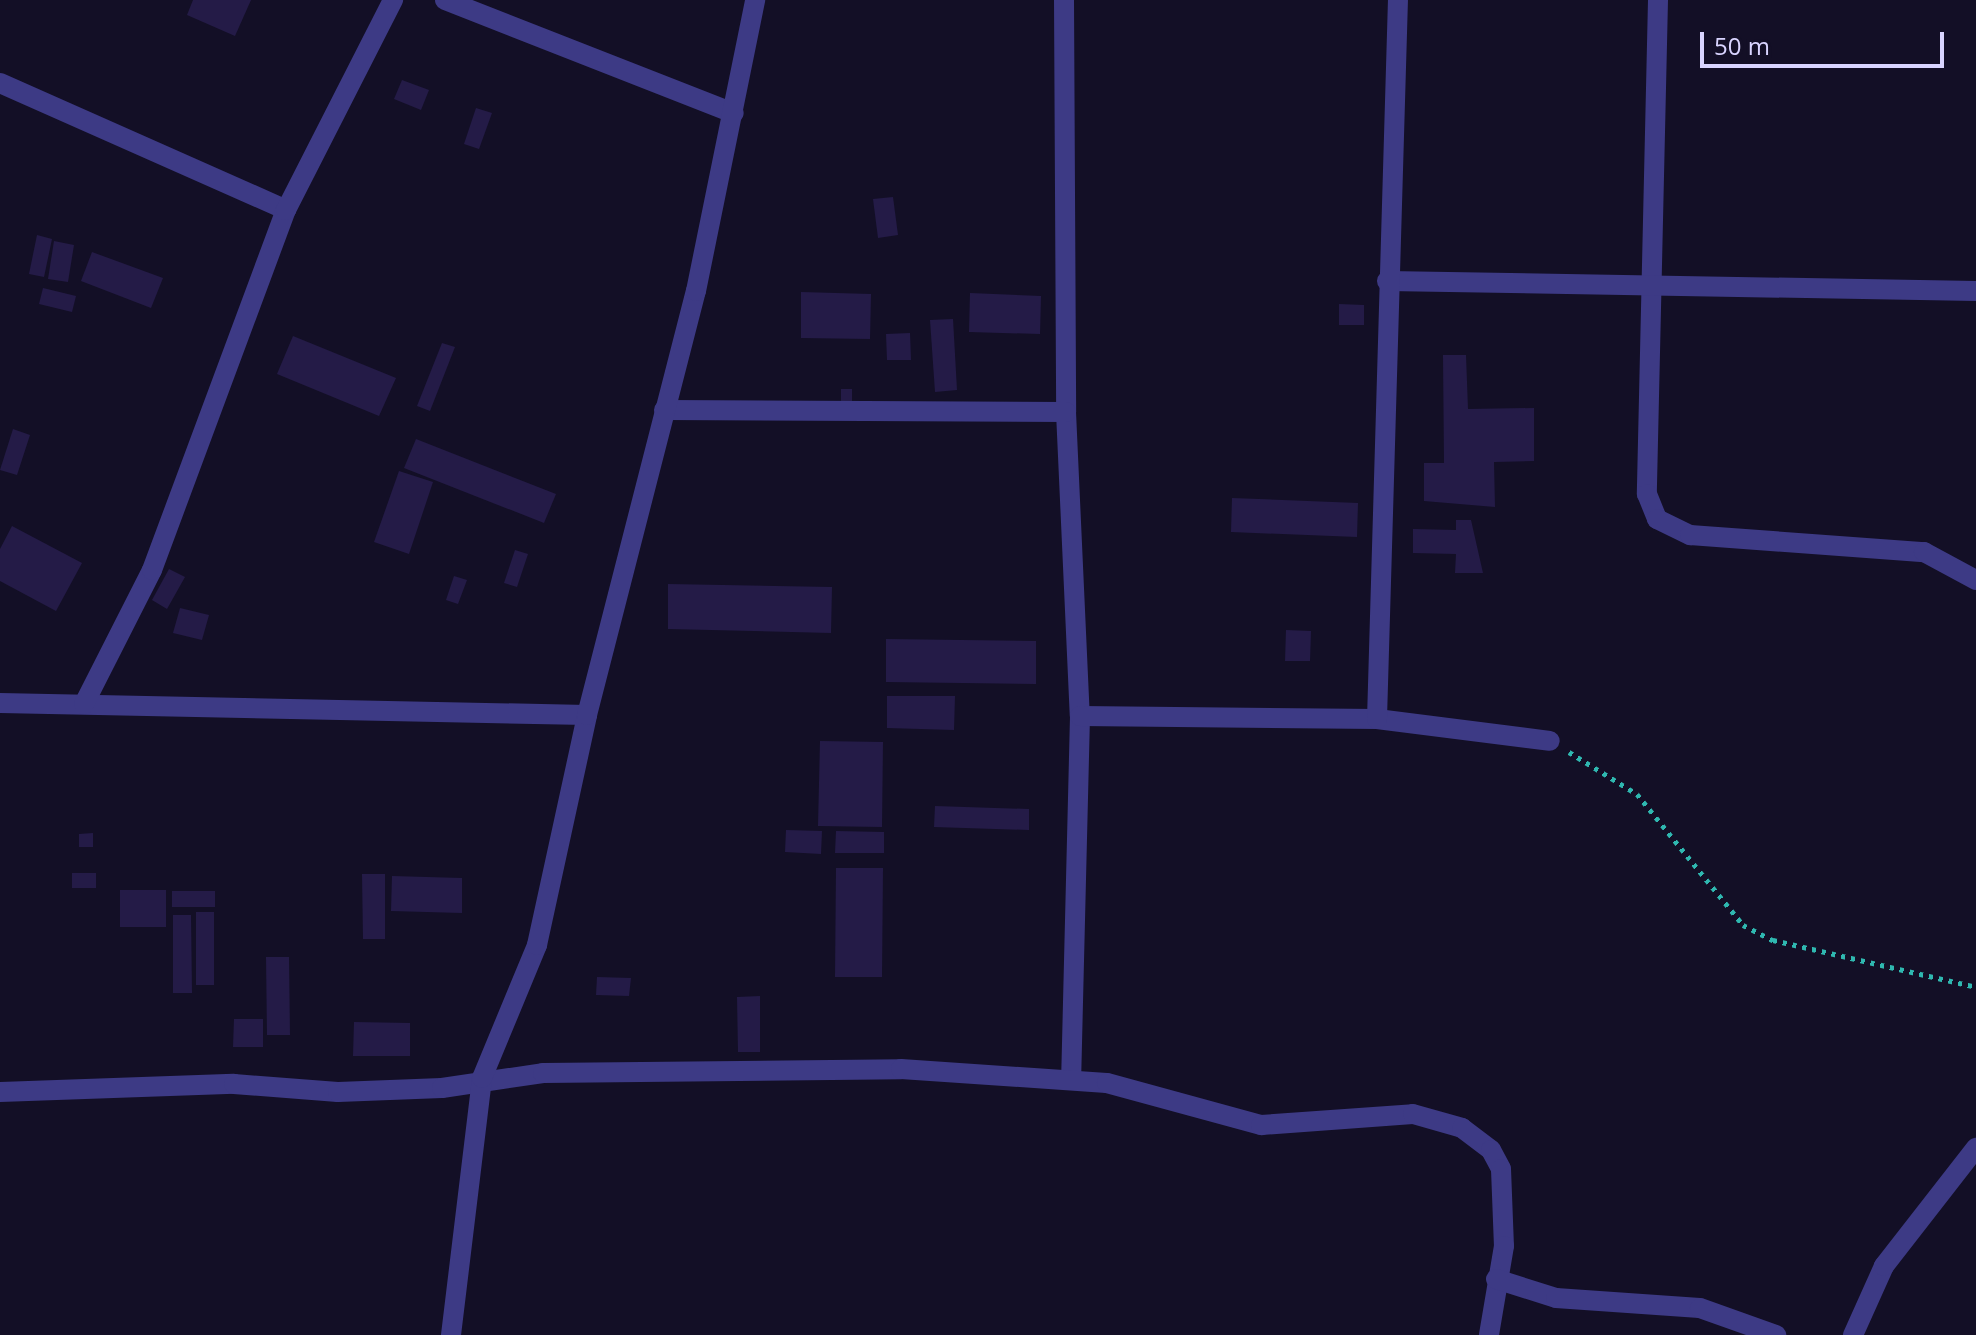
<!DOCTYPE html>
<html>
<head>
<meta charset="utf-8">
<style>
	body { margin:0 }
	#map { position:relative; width:1976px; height:1335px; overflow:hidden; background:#130f26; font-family:"Open Sans",sans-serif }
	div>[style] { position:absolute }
	.building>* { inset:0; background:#241b47 }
	.path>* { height:5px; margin-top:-2.5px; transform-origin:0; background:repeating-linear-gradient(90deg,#2fb8b0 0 4px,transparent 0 10px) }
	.street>* { height:20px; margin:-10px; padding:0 10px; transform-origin:10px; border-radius:10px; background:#3d3a85 }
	span { translate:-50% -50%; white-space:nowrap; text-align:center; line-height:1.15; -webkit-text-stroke:6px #130f26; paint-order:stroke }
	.scale { position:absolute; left:1700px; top:32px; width:244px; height:36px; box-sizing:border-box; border:4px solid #d9d4ff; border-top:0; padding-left:10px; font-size:24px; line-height:28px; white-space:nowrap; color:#d9d4ff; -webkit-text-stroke:6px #130f26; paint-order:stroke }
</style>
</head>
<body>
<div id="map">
	<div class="building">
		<i style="clip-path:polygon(193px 0,251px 0,235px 36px,187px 15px)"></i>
		<i style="clip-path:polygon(402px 80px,429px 90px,421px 110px,394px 99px)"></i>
		<i style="clip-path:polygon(476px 108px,492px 113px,479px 149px,464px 144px)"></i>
		<i style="clip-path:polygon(893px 197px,898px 235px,878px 238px,873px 199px)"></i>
		<i style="clip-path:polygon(37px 235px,52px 239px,44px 277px,29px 274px)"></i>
		<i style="clip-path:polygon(54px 241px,74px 245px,68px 282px,48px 279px)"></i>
		<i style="clip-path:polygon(92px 252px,163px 278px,151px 308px,81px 281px)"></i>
		<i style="clip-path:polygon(43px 288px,76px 296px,72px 312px,39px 304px)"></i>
		<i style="clip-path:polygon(801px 292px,871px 294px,870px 339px,801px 338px)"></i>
		<i style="clip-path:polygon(970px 293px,1041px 296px,1040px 334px,969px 332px)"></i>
		<i style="clip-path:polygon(1339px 304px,1364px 305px,1364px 325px,1339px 325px)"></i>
		<i style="clip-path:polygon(953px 319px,957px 390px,935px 392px,930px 320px)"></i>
		<i style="clip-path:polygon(910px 333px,911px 360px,887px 360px,886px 334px)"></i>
		<i style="clip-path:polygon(293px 336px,396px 378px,379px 416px,277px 374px)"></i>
		<i style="clip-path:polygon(442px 343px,455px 347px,430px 411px,417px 406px)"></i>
		<i style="clip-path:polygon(1443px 355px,1466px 355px,1468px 409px,1534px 408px,1534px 461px,1494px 462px,1495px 507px,1424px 501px,1424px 463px,1444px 463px)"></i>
		<i style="clip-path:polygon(841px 389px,852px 389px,852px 402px,841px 402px)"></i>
		<i style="clip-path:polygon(13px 429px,30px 435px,17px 475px,0 470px)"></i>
		<i style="clip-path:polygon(416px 439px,556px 494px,544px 523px,404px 468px)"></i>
		<i style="clip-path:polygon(399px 471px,433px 482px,409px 554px,374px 542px)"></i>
		<i style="clip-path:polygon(1232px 498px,1358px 503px,1357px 537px,1231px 532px)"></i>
		<i style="clip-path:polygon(1456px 520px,1471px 520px,1483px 573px,1455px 573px,1456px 554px,1413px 553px,1413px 529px,1456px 530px)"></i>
		<i style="clip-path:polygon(12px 526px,82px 563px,56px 611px,0 581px,0 549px)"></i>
		<i style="clip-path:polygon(515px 550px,528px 554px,517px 587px,504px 583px)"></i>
		<i style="clip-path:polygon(169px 569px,185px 577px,167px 609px,152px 600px)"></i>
		<i style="clip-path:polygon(454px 576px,467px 580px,458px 604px,446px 600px)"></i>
		<i style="clip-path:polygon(668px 584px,832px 587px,831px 633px,668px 629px)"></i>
		<i style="clip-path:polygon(180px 608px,209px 615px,202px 640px,173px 633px)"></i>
		<i style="clip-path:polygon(1286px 630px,1311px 631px,1310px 661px,1285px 661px)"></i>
		<i style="clip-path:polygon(886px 639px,1036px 641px,1036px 684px,886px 682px)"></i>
		<i style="clip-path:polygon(887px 696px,955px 696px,954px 730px,887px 728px)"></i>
		<i style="clip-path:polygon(820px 741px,883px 742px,882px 827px,818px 826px)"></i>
		<i style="clip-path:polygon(935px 806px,1029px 809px,1029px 830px,934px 827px)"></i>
		<i style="clip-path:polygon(786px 830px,822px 831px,821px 854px,785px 852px)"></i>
		<i style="clip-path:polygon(836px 831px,884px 832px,884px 853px,835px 853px)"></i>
		<i style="clip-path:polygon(93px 833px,93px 847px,79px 847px,79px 834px)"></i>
		<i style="clip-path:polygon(836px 868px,883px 868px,882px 977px,835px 977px)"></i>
		<i style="clip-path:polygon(72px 873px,96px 873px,96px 888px,72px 888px)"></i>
		<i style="clip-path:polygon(362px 874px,385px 874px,385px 939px,363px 939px)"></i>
		<i style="clip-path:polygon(392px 876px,462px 878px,462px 913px,391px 911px)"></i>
		<i style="clip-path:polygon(120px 890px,166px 890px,166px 927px,120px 927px)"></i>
		<i style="clip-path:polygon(172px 891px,215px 891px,215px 907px,172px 907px)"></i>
		<i style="clip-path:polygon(196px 912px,214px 912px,214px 985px,196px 985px)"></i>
		<i style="clip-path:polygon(173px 915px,191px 915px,192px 993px,173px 993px)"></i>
		<i style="clip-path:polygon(266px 957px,289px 957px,290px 1035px,267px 1035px)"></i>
		<i style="clip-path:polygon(597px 977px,631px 978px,629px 996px,596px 995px)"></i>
		<i style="clip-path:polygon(760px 996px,760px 1052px,738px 1052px,737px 997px)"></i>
		<i style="clip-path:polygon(234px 1019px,263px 1019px,263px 1047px,233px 1047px)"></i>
		<i style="clip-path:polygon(354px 1022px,410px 1023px,410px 1056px,353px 1056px)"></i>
	</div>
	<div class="path">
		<i style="left:1569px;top:752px;width:80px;rotate:31.7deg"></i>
		<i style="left:1637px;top:794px;width:169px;rotate:51deg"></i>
		<i style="left:1743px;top:925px;width:34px;rotate:27deg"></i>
		<i style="left:1773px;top:940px;width:208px;rotate:13deg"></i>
	</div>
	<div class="street">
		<i style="left:445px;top:0;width:310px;rotate:21.4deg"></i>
		<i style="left:1064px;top:0;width:412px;rotate:89.7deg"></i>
		<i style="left:1066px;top:412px;width:304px;rotate:87.4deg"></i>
		<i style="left:1080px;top:716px;width:362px;rotate:91.4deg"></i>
		<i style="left:1658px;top:0;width:494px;rotate:91.3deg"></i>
		<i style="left:1647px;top:494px;width:27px;rotate:68deg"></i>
		<i style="left:1657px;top:519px;width:37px;rotate:26deg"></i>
		<i style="left:1690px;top:535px;width:235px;rotate:4.2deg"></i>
		<i style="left:1924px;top:552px;width:59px;rotate:28.3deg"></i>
		<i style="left:0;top:83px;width:313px;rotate:23.9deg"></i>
		<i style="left:1387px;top:281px;width:589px;rotate:0.97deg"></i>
		<i style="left:664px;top:410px;width:402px;rotate:0.3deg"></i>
		<i style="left:0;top:703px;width:587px;rotate:1.17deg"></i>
		<i style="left:84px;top:704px;width:150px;rotate:-63.1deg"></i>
		<i style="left:152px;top:570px;width:384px;rotate:-69.6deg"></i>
		<i style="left:286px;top:210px;width:236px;rotate:-63deg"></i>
		<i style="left:1080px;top:716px;width:297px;rotate:0.6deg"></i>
		<i style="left:1377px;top:719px;width:174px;rotate:7.2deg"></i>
		<i style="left:1377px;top:719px;width:719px;rotate:-88.33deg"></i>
		<i style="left:0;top:1092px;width:234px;rotate:-2deg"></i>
		<i style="left:234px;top:1084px;width:104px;rotate:4.4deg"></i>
		<i style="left:338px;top:1092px;width:104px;rotate:-2.2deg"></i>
		<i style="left:442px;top:1088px;width:102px;rotate:-8.4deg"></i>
		<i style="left:543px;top:1073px;width:358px;rotate:-0.6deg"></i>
		<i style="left:901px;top:1069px;width:206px;rotate:3.9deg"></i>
		<i style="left:1107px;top:1083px;width:160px;rotate:15.3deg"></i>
		<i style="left:1261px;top:1125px;width:152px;rotate:-4.1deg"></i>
		<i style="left:1413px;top:1114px;width:51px;rotate:15.9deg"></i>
		<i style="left:1462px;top:1128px;width:36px;rotate:37deg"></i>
		<i style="left:1491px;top:1150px;width:21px;rotate:62deg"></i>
		<i style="left:1501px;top:1169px;width:77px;rotate:87.8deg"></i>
		<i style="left:1504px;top:1246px;width:90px;rotate:99.6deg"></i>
		<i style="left:1496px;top:1279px;width:63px;rotate:17.6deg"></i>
		<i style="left:1556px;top:1298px;width:144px;rotate:4deg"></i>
		<i style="left:1700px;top:1308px;width:81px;rotate:19.6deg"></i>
		<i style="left:451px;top:1335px;width:259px;rotate:-83.1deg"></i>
		<i style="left:482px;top:1078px;width:144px;rotate:-67.5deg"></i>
		<i style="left:537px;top:945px;width:235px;rotate:-77.7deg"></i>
		<i style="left:587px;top:715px;width:438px;rotate:-75.6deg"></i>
		<i style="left:696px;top:291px;width:297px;rotate:-78.5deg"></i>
		<i style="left:1853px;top:1335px;width:76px;rotate:-65.8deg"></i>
		<i style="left:1884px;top:1266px;width:150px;rotate:-52.1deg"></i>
	</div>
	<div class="scale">50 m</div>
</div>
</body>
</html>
